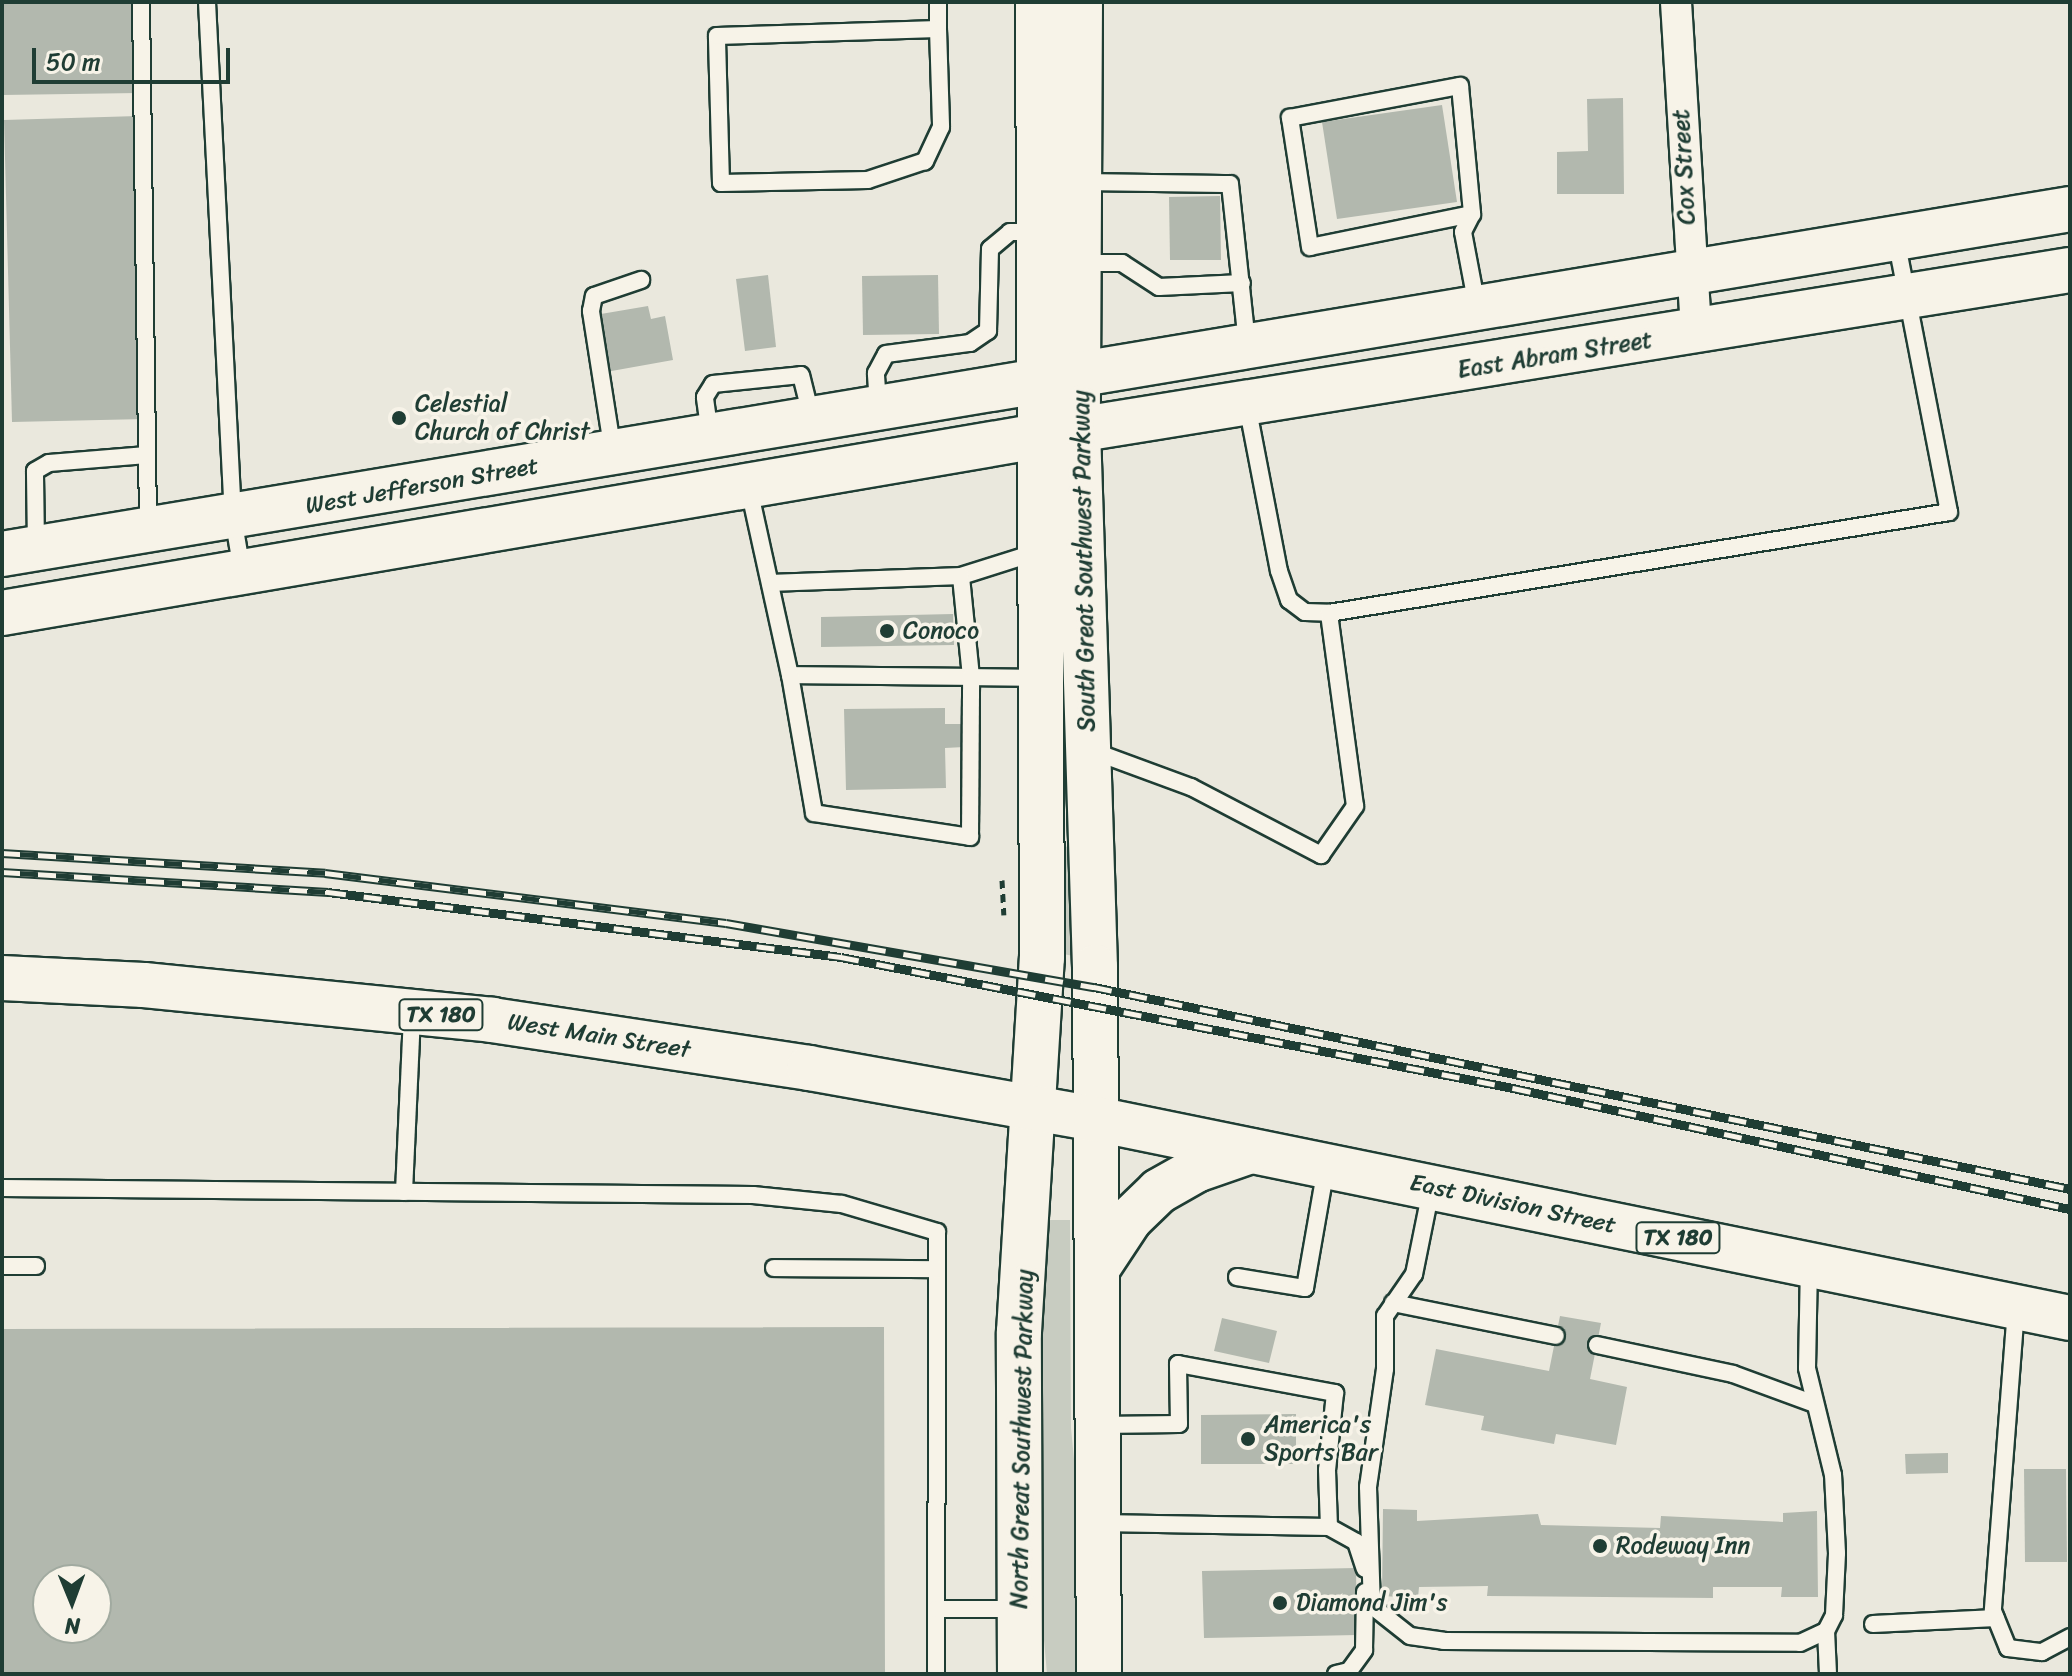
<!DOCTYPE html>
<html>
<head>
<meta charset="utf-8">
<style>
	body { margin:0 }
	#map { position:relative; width:2072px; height:1676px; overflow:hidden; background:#eae8dd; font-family:Sriracha,sans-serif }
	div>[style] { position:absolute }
	.green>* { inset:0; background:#c8ccc1 }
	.building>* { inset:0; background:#b2b8ae }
	.path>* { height:5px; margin-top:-2.5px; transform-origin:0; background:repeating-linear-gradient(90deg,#1f3d34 0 8px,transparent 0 14px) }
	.roads { filter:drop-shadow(2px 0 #1f3d34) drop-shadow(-2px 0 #1f3d34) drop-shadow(0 2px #1f3d34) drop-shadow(0 -2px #1f3d34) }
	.service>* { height:16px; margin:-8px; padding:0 8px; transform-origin:8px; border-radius:8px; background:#f7f3e8 }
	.minor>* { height:30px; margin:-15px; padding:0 15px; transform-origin:15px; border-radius:15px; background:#f7f3e8 }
	.secondary>* { height:44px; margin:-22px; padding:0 22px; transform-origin:22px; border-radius:22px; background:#f7f3e8 }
	.primary>* { height:44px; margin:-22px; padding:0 22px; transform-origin:22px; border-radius:22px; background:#f7f3e8 }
	.rail>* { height:9px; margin-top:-4.5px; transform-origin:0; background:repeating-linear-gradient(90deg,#f7f3e8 0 18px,#1f3d34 0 36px); box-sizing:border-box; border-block:2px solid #1f3d34 }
	.dots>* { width:22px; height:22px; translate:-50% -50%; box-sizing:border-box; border:4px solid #f7f3e8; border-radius:50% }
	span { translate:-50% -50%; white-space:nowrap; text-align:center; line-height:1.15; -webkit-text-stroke:7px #f7f3e8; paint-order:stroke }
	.shield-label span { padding:2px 6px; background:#f7f3e8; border:2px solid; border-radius:6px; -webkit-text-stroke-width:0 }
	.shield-label { font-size:22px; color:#1f3d34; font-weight:700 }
	.street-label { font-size:24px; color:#1f3d34 }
	.poi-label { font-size:24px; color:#1f3d34 }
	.left { translate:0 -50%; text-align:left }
	.frame { position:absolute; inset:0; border:4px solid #1f3d34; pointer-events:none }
	.north { position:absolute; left:32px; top:1564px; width:80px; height:80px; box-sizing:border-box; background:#f7f3e8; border:2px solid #a1aaa0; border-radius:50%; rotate:179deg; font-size:22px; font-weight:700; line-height:32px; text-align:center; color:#1f3d34 }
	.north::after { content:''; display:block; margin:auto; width:28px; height:36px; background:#1f3d34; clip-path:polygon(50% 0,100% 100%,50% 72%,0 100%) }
	.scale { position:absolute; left:32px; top:48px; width:198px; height:36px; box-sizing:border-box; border:4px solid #1f3d34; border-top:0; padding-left:10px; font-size:24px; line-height:28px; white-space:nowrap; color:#1f3d34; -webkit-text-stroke:6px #f7f3e8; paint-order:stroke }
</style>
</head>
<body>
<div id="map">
	<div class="green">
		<i style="clip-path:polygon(1072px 846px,1079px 957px,1063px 954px,1063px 847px)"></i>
		<i style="clip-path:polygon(1049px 1220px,1070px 1220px,1071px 1428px,1087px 1594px,1087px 1674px,1047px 1674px,1038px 1572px,1037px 1374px)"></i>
	</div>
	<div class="building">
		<i style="clip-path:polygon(2px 2px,136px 2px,138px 93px,2px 95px)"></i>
		<i style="clip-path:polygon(1623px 98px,1624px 194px,1557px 194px,1557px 152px,1588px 151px,1587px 99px)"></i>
		<i style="clip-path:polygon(1442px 105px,1457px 202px,1337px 219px,1322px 122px)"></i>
		<i style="clip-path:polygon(138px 116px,145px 419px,12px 422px,4px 120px)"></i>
		<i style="clip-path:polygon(1220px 196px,1221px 260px,1170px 260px,1169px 197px)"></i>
		<i style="clip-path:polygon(768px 275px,776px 347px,745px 351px,736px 279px)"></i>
		<i style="clip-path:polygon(938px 275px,939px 334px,863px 335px,862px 276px)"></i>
		<i style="clip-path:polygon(648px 306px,651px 319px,665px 316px,673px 360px,606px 372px,595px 315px)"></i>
		<i style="clip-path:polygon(953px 614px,954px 645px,821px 647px,821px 617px)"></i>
		<i style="clip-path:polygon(945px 708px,945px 724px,963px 724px,964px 747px,945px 748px,946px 788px,846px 790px,844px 709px)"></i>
		<i style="clip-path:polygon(1560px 1316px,1601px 1323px,1590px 1379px,1627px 1387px,1616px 1445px,1556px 1434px,1554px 1444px,1481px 1430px,1484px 1416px,1425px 1405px,1436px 1349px,1549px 1371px)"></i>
		<i style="clip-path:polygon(1222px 1318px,1277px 1331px,1269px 1363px,1214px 1351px)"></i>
		<i style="clip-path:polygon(evenodd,884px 1327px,885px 1674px,2px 1674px,2px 1329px,884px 1327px,48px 1580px,96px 1580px,96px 1628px,48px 1628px,48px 1580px)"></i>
		<i style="clip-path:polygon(1296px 1414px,1296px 1464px,1201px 1464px,1201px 1415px)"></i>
		<i style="clip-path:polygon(1948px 1453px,1948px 1473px,1906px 1474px,1905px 1454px)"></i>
		<i style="clip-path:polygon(2024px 1469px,2066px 1469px,2067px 1562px,2025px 1562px)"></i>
		<i style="clip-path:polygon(1383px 1509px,1417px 1510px,1417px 1521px,1538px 1514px,1541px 1525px,1660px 1528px,1661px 1516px,1783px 1522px,1783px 1513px,1817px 1511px,1818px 1597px,1781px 1597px,1782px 1587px,1713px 1587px,1713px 1598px,1487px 1596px,1488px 1586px,1419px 1587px,1418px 1598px,1382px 1596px)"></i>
		<i style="clip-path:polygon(1356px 1568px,1357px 1635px,1204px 1638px,1202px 1571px)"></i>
	</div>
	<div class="path">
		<i style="left:1002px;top:880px;width:35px;rotate:87deg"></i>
	</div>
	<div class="roads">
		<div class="service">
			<i style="left:141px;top:2px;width:524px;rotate:89.23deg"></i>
			<i style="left:207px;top:2px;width:516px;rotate:87.11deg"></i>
			<i style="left:233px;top:517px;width:55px;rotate:80.5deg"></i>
			<i style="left:938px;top:2px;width:27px;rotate:90deg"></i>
			<i style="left:938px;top:29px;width:98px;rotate:88.2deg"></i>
			<i style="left:941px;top:127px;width:38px;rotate:115deg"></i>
			<i style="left:925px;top:161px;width:60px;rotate:161.6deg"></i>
			<i style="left:868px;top:180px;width:147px;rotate:178.8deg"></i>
			<i style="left:721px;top:183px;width:147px;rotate:-91.6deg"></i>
			<i style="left:717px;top:36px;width:221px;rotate:-1.8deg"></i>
			<i style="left:1082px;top:182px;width:148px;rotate:0.8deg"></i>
			<i style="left:1230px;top:184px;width:160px;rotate:83.9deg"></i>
			<i style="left:1472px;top:214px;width:165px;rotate:168.5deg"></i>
			<i style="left:1310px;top:247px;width:131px;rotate:-98.8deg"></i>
			<i style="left:1290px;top:118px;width:173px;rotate:-10.7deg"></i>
			<i style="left:1460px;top:86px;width:129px;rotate:84.6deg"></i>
			<i style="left:1472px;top:214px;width:20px;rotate:117deg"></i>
			<i style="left:1463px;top:232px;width:75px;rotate:79.3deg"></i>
			<i style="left:1082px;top:263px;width:40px"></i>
			<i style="left:1122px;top:263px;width:44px;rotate:33deg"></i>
			<i style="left:1159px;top:287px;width:83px;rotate:-2.8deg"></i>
			<i style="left:878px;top:404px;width:31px;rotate:-94deg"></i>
			<i style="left:876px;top:373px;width:21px;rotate:-62deg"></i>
			<i style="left:886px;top:354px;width:85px;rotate:-7.5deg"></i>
			<i style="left:970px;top:343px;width:22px;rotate:-34deg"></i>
			<i style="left:988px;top:331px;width:82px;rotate:-88.6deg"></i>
			<i style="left:990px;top:249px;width:26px;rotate:-40deg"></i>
			<i style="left:1010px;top:232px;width:29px"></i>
			<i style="left:1247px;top:405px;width:169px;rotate:79.1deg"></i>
			<i style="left:1279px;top:571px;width:31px;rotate:71deg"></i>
			<i style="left:1289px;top:600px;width:20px;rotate:37deg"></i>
			<i style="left:1305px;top:612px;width:24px;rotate:2deg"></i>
			<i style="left:710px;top:434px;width:37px;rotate:-98deg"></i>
			<i style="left:705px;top:397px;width:15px;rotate:-58deg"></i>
			<i style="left:713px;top:384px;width:88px;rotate:-5.8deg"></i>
			<i style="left:801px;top:375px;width:45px;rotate:76deg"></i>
			<i style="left:613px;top:452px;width:143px;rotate:-98.9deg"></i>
			<i style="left:591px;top:311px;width:15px;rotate:-79deg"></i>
			<i style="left:594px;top:296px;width:50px;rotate:-18.8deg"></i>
			<i style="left:749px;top:489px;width:190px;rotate:77.6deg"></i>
			<i style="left:790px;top:675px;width:181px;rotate:0.6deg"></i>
			<i style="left:971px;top:677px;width:101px;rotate:-95.7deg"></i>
			<i style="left:961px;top:576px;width:80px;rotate:-17.5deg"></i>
			<i style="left:36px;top:546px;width:75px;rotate:-90.8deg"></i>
			<i style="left:35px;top:471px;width:16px;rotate:-30deg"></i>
			<i style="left:49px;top:463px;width:98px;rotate:-4.7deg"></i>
			<i style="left:770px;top:583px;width:191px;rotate:-2.1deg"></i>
			<i style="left:790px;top:675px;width:140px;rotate:80.1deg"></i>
			<i style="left:814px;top:813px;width:158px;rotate:8.7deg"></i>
			<i style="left:970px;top:837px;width:160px;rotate:-89.6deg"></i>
			<i style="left:971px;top:677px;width:68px;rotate:0.8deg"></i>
			<i style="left:1093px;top:751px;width:104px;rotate:20.2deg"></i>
			<i style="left:1191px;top:787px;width:147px;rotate:27.6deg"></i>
			<i style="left:1321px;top:855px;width:60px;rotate:-55.2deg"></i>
			<i style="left:1355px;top:806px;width:195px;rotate:-97.7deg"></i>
			<i style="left:1329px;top:613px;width:628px;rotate:-9.25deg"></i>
			<i style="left:1949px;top:512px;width:278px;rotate:-101deg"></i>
			<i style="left:2px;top:1188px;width:751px;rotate:0.53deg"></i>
			<i style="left:753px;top:1195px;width:89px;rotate:5.8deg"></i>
			<i style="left:842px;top:1204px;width:99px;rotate:16.4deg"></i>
			<i style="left:937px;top:1232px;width:442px;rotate:90.1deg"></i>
			<i style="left:1431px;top:1190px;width:86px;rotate:101.4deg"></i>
			<i style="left:1414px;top:1274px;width:51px;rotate:124.6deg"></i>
			<i style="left:1385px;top:1316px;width:53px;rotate:90deg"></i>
			<i style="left:1385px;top:1369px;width:119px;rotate:98.2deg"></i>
			<i style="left:1368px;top:1487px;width:119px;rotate:88.1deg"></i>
			<i style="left:1372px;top:1606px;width:48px;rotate:38.3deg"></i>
			<i style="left:1410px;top:1636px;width:34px;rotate:8deg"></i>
			<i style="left:1444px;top:1641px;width:356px;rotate:0.3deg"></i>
			<i style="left:1800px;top:1643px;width:29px;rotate:-25deg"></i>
			<i style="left:1826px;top:1631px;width:18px;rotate:-63deg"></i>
			<i style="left:1834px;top:1615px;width:62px;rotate:-87.2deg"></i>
			<i style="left:1837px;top:1553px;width:78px;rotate:-92.9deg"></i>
			<i style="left:1833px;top:1475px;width:110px;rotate:-103.7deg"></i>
			<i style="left:1807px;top:1368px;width:101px;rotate:-88.9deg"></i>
			<i style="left:404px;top:1192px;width:178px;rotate:-87.4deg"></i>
			<i style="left:2px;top:1266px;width:34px"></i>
			<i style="left:774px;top:1268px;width:162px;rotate:0.4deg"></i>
			<i style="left:1237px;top:1277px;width:69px;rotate:9.2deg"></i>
			<i style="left:1305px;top:1288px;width:122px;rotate:-80.1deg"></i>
			<i style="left:1393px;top:1303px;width:166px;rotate:11.4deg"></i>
			<i style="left:2016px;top:1309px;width:303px;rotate:94.4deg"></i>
			<i style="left:1993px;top:1611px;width:40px;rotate:68deg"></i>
			<i style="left:2008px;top:1648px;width:34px;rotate:7deg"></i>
			<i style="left:2042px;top:1652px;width:32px;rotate:-28deg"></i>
			<i style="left:1597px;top:1345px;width:139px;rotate:12deg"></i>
			<i style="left:1733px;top:1374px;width:87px;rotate:20.1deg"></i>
			<i style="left:1099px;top:1425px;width:80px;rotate:-0.7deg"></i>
			<i style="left:1179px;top:1424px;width:60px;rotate:-91deg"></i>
			<i style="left:1178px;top:1364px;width:160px;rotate:10.5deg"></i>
			<i style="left:1335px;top:1393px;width:77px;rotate:95.9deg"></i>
			<i style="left:1327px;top:1470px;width:57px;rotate:88deg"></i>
			<i style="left:1100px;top:1523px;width:229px;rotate:1deg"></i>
			<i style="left:1329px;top:1527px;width:31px;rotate:29deg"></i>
			<i style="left:1356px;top:1542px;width:28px;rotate:72deg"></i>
			<i style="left:936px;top:1609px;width:83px"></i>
			<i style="left:1873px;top:1624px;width:123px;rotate:-2.8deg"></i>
			<i style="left:1826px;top:1631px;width:43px;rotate:87.3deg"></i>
			<i style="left:1336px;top:1674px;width:13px;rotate:-13deg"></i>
			<i style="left:1349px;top:1671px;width:26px;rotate:-54deg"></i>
			<i style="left:1364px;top:1650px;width:58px;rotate:-89deg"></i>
		</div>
		<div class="minor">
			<i style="left:1676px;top:2px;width:331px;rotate:86.5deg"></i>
		</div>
		<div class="secondary">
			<i style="left:1080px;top:2px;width:427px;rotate:90.3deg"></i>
			<i style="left:1078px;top:429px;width:538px;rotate:88.19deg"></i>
			<i style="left:1095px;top:967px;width:707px;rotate:89.68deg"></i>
			<i style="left:2px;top:554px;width:2097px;rotate:-9.47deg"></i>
			<i style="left:2px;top:613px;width:1052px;rotate:-9.69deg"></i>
			<i style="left:1039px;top:436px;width:1044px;rotate:-9.15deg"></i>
			<i style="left:1020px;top:1674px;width:342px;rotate:-90.2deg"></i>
			<i style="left:1019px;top:1332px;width:375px;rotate:-86.5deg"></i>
			<i style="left:1042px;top:958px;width:956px;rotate:-90.24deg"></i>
		</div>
		<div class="primary">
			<i style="left:2px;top:978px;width:142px;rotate:2.8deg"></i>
			<i style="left:144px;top:985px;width:350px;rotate:5.7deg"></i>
			<i style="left:492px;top:1020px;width:321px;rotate:8.6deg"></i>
			<i style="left:809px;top:1068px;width:291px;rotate:10.1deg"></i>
			<i style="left:1096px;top:1119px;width:994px;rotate:11.55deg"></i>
			<i style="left:1097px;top:1269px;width:60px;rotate:-56.6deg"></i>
			<i style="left:1130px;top:1219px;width:40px;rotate:-44deg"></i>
			<i style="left:1159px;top:1191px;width:43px;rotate:-29.6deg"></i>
			<i style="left:1196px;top:1170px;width:58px;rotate:-19.1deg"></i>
		</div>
	</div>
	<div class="rail">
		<i style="left:2px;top:853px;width:324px;rotate:3.5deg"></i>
		<i style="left:325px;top:873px;width:404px;rotate:7.1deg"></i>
		<i style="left:726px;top:923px;width:374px;rotate:9.9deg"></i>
		<i style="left:1094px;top:987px;width:997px;rotate:11.69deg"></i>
		<i style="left:2px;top:872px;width:327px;rotate:3.5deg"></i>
		<i style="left:328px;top:892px;width:517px;rotate:7.22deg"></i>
		<i style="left:841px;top:957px;width:685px;rotate:11.03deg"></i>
		<i style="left:1513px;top:1088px;width:570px;rotate:12.26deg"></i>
	</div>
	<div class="dots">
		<i style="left:399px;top:418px;background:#1f3d34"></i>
		<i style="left:887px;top:631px;background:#1f3d34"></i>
		<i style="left:1248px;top:1439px;background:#1f3d34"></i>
		<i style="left:1600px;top:1546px;background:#1f3d34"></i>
		<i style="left:1280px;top:1603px;background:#1f3d34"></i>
	</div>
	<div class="shield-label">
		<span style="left:441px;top:1015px">TX 180</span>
		<span style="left:1678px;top:1238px">TX 180</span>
	</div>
	<div class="street-label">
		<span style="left:1684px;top:167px;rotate:-93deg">Cox Street</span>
		<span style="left:1555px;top:355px;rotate:-9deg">East Abram Street</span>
		<span style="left:422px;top:486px;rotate:-10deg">West Jefferson Street</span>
		<span style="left:1084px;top:561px;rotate:-91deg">South Great Southwest Parkway</span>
		<span style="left:599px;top:1036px;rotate:9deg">West Main Street</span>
		<span style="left:1513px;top:1204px;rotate:12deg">East Division Street</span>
		<span style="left:1022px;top:1439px;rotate:-89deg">North Great Southwest Parkway</span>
	</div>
	<div class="poi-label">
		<span class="left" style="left:415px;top:418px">Celestial<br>Church of Christ</span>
		<span class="left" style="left:903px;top:631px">Conoco</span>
		<span class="left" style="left:1264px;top:1439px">America's<br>Sports Bar</span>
		<span class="left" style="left:1616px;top:1546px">Rodeway Inn</span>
		<span class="left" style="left:1296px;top:1603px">Diamond Jim's</span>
	</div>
	<div class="frame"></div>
	<div class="north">N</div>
	<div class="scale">50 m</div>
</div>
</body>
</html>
